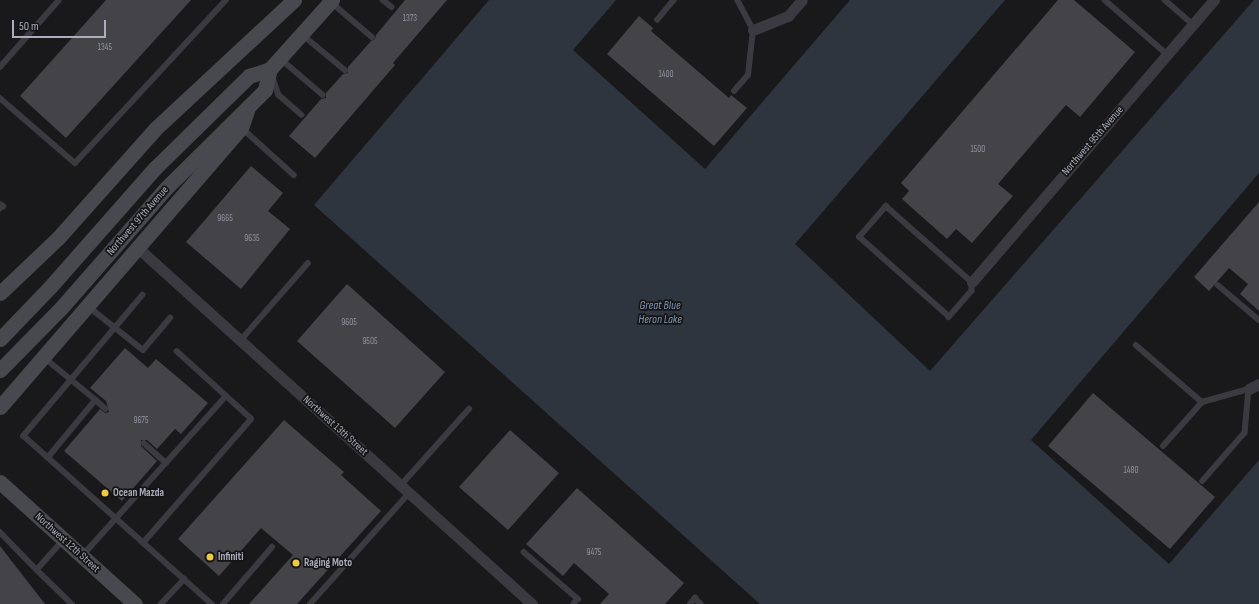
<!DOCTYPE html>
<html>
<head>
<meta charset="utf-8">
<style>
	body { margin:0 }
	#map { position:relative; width:1259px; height:604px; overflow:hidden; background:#19191b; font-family:"Sofia Sans Condensed",sans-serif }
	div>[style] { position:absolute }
	.water>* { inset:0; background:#2f353e }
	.building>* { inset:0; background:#434348 }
	.lane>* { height:5.5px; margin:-2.75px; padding:0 2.75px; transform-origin:2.75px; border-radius:2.75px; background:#3a3a40 }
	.street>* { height:11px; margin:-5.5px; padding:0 5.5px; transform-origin:5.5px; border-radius:5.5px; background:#3a3a40 }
	.secondary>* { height:15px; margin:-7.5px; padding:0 7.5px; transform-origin:7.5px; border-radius:7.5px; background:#48494f }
	.dots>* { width:11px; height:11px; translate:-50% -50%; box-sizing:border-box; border:2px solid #141416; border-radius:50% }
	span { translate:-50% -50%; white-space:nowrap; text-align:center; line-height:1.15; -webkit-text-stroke:3.5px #141416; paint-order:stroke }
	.number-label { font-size:9px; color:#91939e }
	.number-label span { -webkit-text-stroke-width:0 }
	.street-label { font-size:11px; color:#abaeba }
	.poi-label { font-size:11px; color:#abaeba; font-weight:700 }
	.left { translate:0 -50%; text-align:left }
	.water-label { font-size:12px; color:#8497b3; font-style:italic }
	.scale { position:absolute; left:12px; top:20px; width:94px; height:18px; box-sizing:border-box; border:2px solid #abaeba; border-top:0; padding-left:5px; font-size:12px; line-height:14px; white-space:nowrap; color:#abaeba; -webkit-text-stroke:3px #141416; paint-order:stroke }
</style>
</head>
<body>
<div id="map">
	<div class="water">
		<i style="clip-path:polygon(489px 0,616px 0,573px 50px,705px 169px,850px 0,1005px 0,795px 244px,930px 371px,1254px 0,1259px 0,1259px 173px,1031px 440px,1169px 564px,1259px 460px,1259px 604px,760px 604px,314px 205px)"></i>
	</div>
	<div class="building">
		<i style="clip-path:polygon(106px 0,191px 0,66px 138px,20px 96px)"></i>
		<i style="clip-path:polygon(405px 0,447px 0,393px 63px,395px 65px,315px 158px,289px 136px,321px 99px,326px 98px,326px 93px,343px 74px,348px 73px,348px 67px,371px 41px,375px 39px,376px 35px)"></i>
		<i style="clip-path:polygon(1058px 0,1074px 0,1135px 52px,1080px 117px,1066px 105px,998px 184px,1013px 196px,972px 243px,956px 229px,947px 239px,902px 199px,909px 191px,901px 183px)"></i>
		<i style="clip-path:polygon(639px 16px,653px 28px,651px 31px,729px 98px,731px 95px,747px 108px,714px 146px,607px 54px)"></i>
		<i style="clip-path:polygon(251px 166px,283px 193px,268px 211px,290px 229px,241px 289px,186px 242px)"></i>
		<i style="clip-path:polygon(1259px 202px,1259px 311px,1240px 294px,1248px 284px,1229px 268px,1209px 291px,1194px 277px)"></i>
		<i style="clip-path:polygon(347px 284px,445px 372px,395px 428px,297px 341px)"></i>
		<i style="clip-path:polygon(125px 348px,148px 368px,156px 359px,208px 403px,181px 434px,175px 429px,157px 449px,147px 440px,141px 440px,141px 446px,157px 461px,122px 501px,64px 451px,100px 409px,105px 413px,109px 412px,106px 401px,90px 388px)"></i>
		<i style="clip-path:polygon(1093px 393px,1215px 497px,1170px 549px,1048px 446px)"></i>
		<i style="clip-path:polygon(284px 420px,344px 472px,341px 475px,381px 511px,297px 604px,249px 604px,293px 555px,261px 528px,219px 576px,178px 539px)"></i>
		<i style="clip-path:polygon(510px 430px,559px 473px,508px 530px,459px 487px)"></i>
		<i style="clip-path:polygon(577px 488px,684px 583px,665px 604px,600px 604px,609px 594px,574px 563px,563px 576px,526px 544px)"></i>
		<i style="clip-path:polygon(0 546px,45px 604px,0 604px)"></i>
	</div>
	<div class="lane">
		<i style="left:383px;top:0;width:11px;rotate:38deg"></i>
		<i style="left:1105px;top:0;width:82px;rotate:41.1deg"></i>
		<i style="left:1165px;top:0;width:37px;rotate:41deg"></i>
		<i style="left:331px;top:2px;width:54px;rotate:40.5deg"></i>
		<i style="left:657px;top:20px;width:26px;rotate:-50deg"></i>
		<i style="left:303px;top:35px;width:55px;rotate:39.8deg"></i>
		<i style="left:281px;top:59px;width:55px;rotate:40.6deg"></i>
		<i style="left:0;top:67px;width:89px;rotate:-48.6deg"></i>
		<i style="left:272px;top:75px;width:21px;rotate:71deg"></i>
		<i style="left:279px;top:95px;width:30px;rotate:41deg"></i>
		<i style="left:734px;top:91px;width:21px;rotate:-49deg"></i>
		<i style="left:748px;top:75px;width:45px;rotate:-83.7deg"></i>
		<i style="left:753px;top:30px;width:34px;rotate:-118deg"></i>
		<i style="left:0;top:98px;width:99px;rotate:40.9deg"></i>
		<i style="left:75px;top:163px;width:222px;rotate:-47.2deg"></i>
		<i style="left:242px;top:128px;width:70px;rotate:42.1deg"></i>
		<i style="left:0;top:204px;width:4px;rotate:34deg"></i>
		<i style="left:3px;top:206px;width:4px;rotate:135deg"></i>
		<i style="left:886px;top:206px;width:115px;rotate:41.5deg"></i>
		<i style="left:972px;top:282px;width:9px;rotate:90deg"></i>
		<i style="left:972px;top:291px;width:35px;rotate:131deg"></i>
		<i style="left:949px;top:317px;width:120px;rotate:-138.4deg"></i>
		<i style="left:859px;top:237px;width:41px;rotate:-48.9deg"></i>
		<i style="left:1218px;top:285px;width:54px;rotate:40.5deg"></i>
		<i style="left:143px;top:295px;width:185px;rotate:130.2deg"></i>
		<i style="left:24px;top:436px;width:252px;rotate:41.8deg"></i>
		<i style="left:89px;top:307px;width:69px;rotate:38.5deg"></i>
		<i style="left:143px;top:350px;width:42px;rotate:-49.8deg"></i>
		<i style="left:240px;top:341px;width:103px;rotate:-48.9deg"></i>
		<i style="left:1136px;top:345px;width:87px;rotate:40.8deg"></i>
		<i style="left:45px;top:358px;width:66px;rotate:39.5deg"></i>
		<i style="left:96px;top:400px;width:75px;rotate:129.6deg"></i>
		<i style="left:96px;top:400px;width:13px;rotate:42deg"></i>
		<i style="left:144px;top:443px;width:30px;rotate:42deg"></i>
		<i style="left:1163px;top:446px;width:59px;rotate:-48.4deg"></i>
		<i style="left:1202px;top:402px;width:49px;rotate:-15.5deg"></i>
		<i style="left:1249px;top:389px;width:44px;rotate:95.2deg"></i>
		<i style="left:1245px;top:433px;width:64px;rotate:131.2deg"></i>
		<i style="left:401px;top:485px;width:102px;rotate:-48.2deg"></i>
		<i style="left:0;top:532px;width:53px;rotate:45.8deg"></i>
		<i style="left:64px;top:540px;width:40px;rotate:132deg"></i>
		<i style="left:37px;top:570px;width:49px;rotate:44.2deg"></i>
		<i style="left:143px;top:543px;width:164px;rotate:-48.9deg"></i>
		<i style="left:251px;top:419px;width:100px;rotate:-137.8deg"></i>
		<i style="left:524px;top:552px;width:72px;rotate:41deg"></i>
		<i style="left:578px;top:599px;width:6px;rotate:129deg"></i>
		<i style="left:82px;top:556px;width:215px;rotate:-48deg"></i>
		<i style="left:161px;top:604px;width:34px;rotate:-47deg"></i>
		<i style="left:223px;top:604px;width:75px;rotate:-49.3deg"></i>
		<i style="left:310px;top:604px;width:150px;rotate:-48.2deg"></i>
		<i style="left:690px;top:604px;width:8px;rotate:-50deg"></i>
		<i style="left:695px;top:598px;width:8px;rotate:45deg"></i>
	</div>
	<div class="street">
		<i style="left:753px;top:30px;width:38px;rotate:-22deg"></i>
		<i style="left:788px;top:16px;width:21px;rotate:-49deg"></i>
		<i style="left:138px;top:248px;width:531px;rotate:42.1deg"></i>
		<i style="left:972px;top:282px;width:372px;rotate:-49.4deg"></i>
		<i style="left:1249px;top:389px;width:11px;rotate:-27deg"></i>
	</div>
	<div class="secondary">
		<i style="left:0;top:293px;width:80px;rotate:-43.5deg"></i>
		<i style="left:58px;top:238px;width:146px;rotate:-48.3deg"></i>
		<i style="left:155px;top:129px;width:190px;rotate:-42.9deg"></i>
		<i style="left:0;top:339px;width:72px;rotate:-46.1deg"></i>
		<i style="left:50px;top:287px;width:159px;rotate:-48.6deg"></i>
		<i style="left:155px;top:168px;width:132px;rotate:-44.4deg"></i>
		<i style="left:249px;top:76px;width:22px;rotate:-18deg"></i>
		<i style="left:270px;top:69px;width:93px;rotate:-48.1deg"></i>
		<i style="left:0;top:370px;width:87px;rotate:-45.5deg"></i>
		<i style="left:61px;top:308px;width:159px;rotate:-48.8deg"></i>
		<i style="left:166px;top:188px;width:139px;rotate:-44.7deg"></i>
		<i style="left:265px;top:90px;width:22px;rotate:-77deg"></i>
		<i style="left:0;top:407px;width:369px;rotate:-49.2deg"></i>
		<i style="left:241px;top:128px;width:18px;rotate:-71deg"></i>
		<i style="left:0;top:482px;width:182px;rotate:42.1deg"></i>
	</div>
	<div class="dots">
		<i style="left:105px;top:493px;background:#edca3f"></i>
		<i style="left:210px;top:557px;background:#edca3f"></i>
		<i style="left:296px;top:563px;background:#edca3f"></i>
	</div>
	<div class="number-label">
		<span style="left:410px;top:19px">1373</span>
		<span style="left:105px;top:48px">1345</span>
		<span style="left:666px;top:75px">1400</span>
		<span style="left:978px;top:150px">1500</span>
		<span style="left:225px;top:219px">9665</span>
		<span style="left:252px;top:239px">9635</span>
		<span style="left:349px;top:323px">9605</span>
		<span style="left:370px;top:342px">9505</span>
		<span style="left:141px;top:421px">9675</span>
		<span style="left:1131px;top:471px">1480</span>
		<span style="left:594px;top:553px">9475</span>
	</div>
	<div class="street-label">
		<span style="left:1093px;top:141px;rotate:-49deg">Northwest 95th Avenue</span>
		<span style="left:138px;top:221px;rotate:-49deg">Northwest 97th Avenue</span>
		<span style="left:335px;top:426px;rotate:42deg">Northwest 13th Street</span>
		<span style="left:67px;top:543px;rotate:42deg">Northwest 12th Street</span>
	</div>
	<div class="poi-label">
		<span class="left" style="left:113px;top:493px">Ocean Mazda</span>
		<span class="left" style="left:218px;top:557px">Infiniti</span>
		<span class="left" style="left:304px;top:563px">Raging Moto</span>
	</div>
	<div class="water-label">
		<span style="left:660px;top:313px">Great Blue<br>Heron Lake</span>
	</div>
	<div class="scale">50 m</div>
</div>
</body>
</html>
